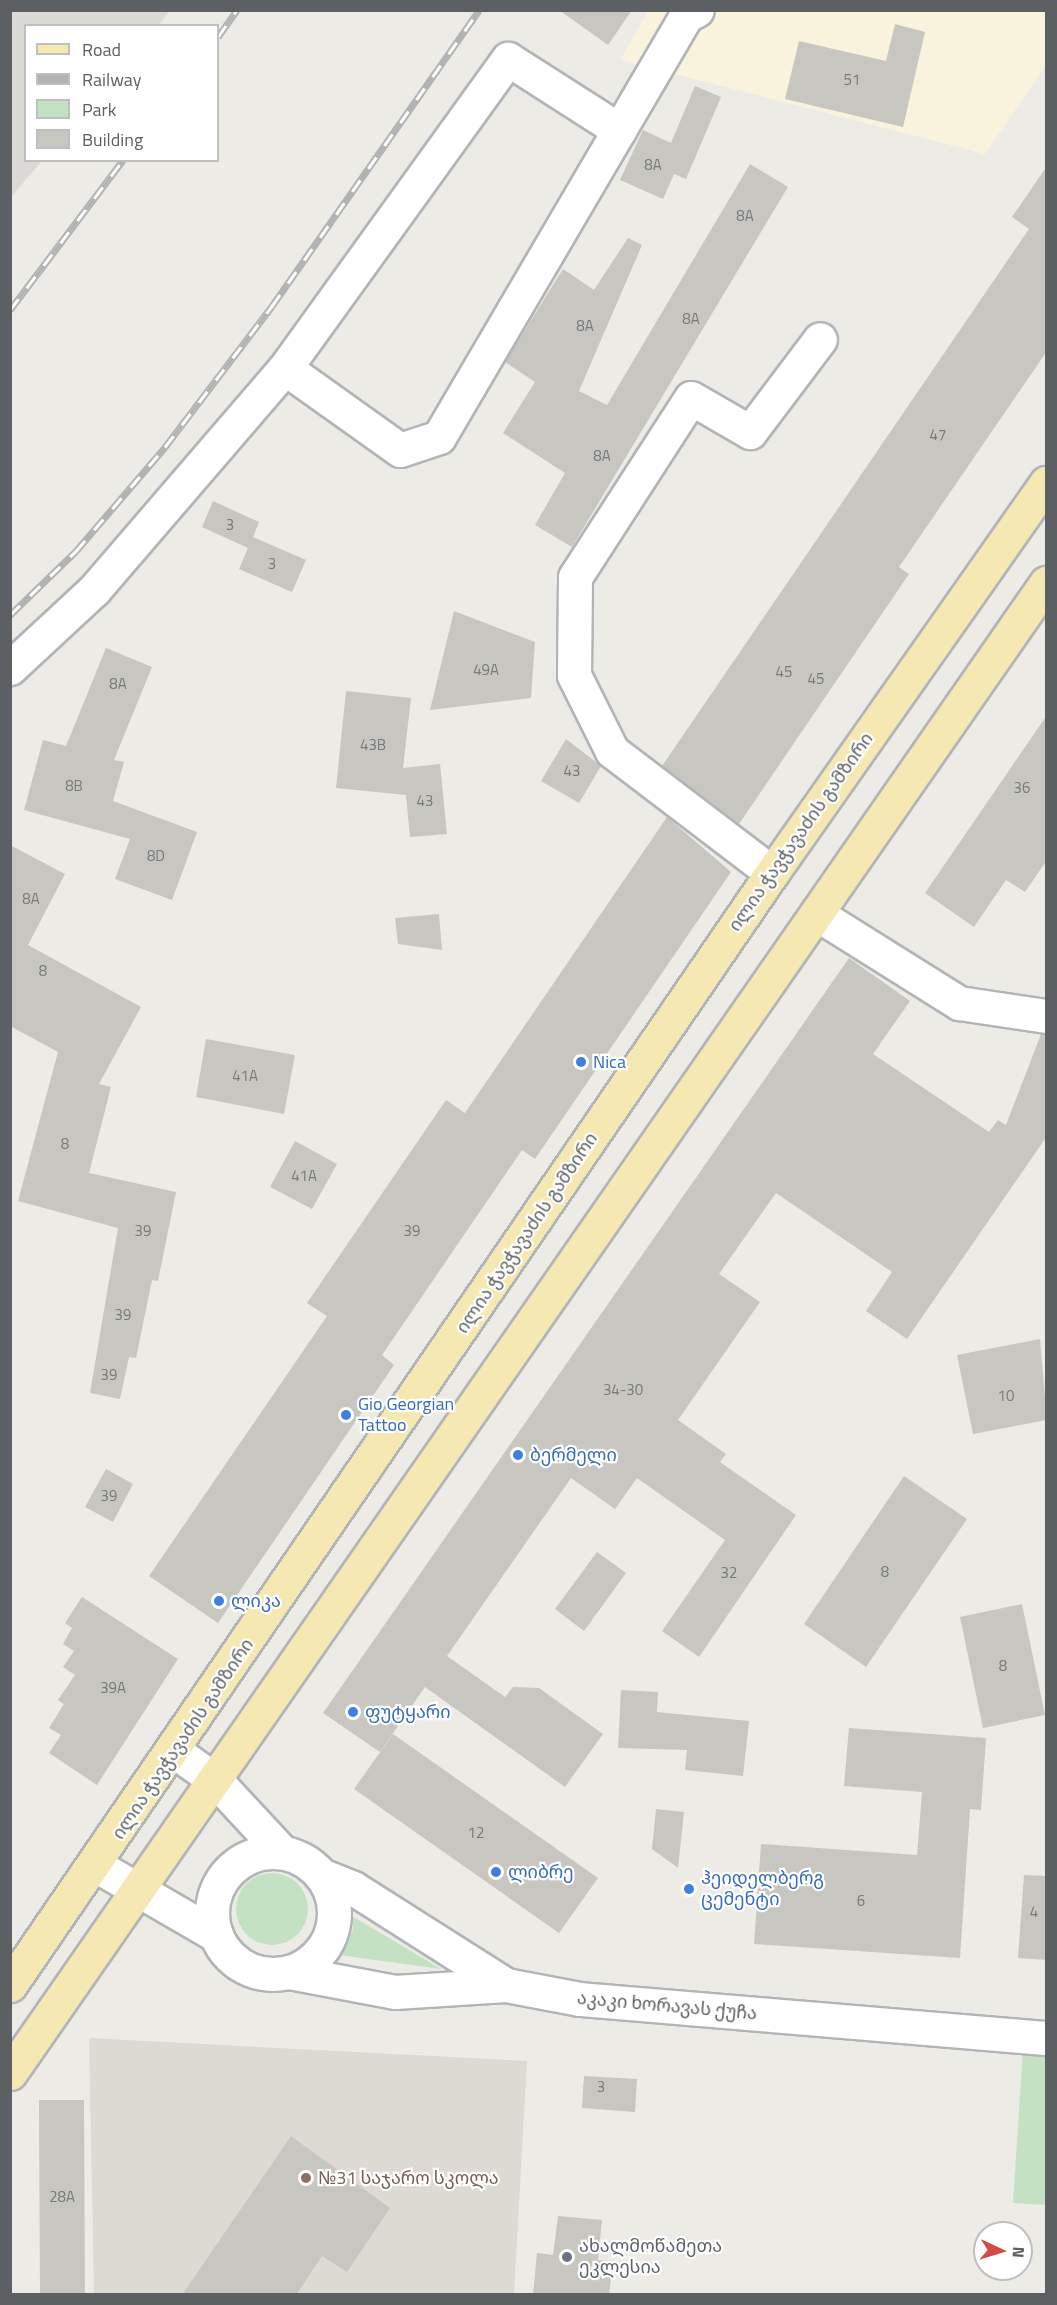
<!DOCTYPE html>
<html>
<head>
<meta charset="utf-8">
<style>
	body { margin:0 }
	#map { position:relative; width:1057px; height:2305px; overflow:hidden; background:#edebe5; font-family:"Titillium Web","Noto Sans Georgian",sans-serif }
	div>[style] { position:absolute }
	.commercial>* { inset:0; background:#f9f2dd }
	.industrial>* { inset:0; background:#dcdad7 }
	.education>* { inset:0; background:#dcdad3 }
	.green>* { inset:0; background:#c5e1c4 }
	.round { border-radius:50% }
	.building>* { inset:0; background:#c8c6c1 }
	.roads { filter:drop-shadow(2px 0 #b2b5b8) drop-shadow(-2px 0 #b2b5b8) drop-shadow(0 2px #b2b5b8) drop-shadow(0 -2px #b2b5b8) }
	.minor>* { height:33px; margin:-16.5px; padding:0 16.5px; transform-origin:16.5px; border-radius:16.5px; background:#fff }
	.tertiary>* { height:33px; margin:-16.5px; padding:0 16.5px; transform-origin:16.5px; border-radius:16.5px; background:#fff }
	.tertiary>.ring { margin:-16.5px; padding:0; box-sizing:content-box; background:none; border:33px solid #fff; border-radius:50% }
	.primary>* { height:33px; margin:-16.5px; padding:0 16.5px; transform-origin:16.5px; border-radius:16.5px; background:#f5e8b2 }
	.rail>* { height:7px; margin-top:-3.5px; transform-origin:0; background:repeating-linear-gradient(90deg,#fff 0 14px,#b2b3b3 0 28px); box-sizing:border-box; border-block:2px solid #b2b3b3 }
	.dots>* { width:16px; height:16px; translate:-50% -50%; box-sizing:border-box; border:3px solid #fff; border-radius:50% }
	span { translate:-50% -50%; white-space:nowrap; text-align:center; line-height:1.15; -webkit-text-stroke:4.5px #fff; paint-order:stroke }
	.number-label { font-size:15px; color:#777a7a }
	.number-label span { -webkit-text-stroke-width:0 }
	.street-label { font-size:18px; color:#5c6063 }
	.shop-label { font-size:18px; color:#366cbe }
	.left { translate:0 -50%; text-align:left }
	.education-label { font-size:18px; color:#785e54 }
	.worship-label { font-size:18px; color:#5b616d }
	.frame { position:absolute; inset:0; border:12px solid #5c6063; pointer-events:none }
	.legend { position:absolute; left:24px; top:24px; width:195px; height:138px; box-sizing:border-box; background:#fff; border:2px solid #bebfc1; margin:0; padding:8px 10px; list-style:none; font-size:18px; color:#5c6063 }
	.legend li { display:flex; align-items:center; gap:12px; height:30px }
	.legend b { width:30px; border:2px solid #bebfc1 }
	.north { position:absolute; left:973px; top:2221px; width:60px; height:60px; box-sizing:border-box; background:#fff; border:2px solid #bebfc1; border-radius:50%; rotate:94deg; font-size:16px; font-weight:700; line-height:24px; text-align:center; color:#5c6063 }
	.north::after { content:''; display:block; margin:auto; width:21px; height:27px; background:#d34b44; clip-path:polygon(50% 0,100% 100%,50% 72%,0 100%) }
</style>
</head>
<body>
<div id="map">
	<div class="commercial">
		<i style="clip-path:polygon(648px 11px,1046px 11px,1046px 65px,985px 154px,620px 60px)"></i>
	</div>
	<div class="industrial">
		<i style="clip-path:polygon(11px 10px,170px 11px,158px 25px,26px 26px,26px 160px,42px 161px,11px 197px)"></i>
	</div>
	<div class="education">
		<i style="clip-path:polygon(89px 2038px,527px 2061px,514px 2294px,94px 2294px)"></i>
	</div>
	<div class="green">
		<i class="round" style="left:236px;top:1873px;width:72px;height:72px"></i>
		<i style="clip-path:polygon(352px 1916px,441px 1969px,339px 1955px,353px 1930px)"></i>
		<i style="clip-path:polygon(1023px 2050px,1046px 2051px,1046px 2205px,1013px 2203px)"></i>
	</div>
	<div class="building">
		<i style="clip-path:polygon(559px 10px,632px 10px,608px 45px)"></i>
		<i style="clip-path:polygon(895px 24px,925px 32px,903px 127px,785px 99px,799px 41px,886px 61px)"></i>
		<i style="clip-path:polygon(695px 86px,721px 97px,686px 179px,674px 174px,663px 199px,620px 180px,643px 130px,671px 143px)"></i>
		<i style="clip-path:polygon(750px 164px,788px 187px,572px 547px,535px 525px,565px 473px,503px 433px,535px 382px,505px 362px,563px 269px,594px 290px,628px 238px,642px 245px,579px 391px,607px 405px)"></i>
		<i style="clip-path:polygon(1047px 166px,1047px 351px,899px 567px,909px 574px,739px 824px,662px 766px,1029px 229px,1012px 217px)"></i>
		<i style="clip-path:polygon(213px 501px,259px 522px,253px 537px,306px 560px,292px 592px,239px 569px,248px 548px,202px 527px)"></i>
		<i style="clip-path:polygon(454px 611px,535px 642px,531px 698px,430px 710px)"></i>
		<i style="clip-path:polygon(106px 648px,152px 667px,114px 760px,124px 762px,113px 801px,197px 832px,172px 900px,115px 879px,130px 839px,24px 810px,43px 740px,66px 746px)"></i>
		<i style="clip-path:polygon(346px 691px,411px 698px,403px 768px,440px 764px,447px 834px,410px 837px,406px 795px,336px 788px)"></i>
		<i style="clip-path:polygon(1047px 715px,1047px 860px,1025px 892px,1006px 880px,974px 927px,925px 893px)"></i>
		<i style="clip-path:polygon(566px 739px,601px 766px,579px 803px,541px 781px)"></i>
		<i style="clip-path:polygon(667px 817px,731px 872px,535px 1159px,522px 1150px,382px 1355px,394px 1365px,218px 1623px,149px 1576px,327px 1316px,307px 1303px,446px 1100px,465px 1113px)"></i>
		<i style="clip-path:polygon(10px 845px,65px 874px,28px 945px,141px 1007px,99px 1084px,111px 1087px,89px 1173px,176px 1192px,158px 1281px,152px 1280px,136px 1358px,129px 1357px,120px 1399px,90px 1393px,118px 1228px,18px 1201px,58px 1052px,10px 1026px)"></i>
		<i style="clip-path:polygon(439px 914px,442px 950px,398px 944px,395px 918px)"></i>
		<i style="clip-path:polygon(849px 958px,910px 1001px,873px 1054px,989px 1132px,998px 1120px,1006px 1125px,1041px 1034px,1047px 1034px,1047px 1136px,907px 1339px,866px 1311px,892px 1272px,776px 1193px,719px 1274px,760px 1302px,678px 1420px,726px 1454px,720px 1462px,796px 1515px,699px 1657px,662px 1631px,725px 1540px,637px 1478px,615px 1509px,571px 1478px,447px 1656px,505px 1697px,513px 1687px,539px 1688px,603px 1734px,565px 1787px,425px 1687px,380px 1752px,323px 1713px)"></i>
		<i style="clip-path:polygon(206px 1039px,295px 1055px,284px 1114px,196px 1097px)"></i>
		<i style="clip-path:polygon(295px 1141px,337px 1164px,312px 1209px,270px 1187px)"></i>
		<i style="clip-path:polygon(1040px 1339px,1047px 1420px,973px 1434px,957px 1355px)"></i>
		<i style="clip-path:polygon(106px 1469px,133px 1484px,113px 1522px,85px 1507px)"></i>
		<i style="clip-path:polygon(904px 1476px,967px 1519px,866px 1667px,804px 1624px)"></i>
		<i style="clip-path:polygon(597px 1552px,626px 1573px,584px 1631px,555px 1609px)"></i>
		<i style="clip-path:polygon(82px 1597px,178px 1659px,97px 1785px,49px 1753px,61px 1735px,49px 1728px,64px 1704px,58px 1700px,75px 1675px,63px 1667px,74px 1651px,63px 1644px,72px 1628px,65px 1623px)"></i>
		<i style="clip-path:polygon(1022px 1604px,1045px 1715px,983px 1728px,960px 1617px)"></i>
		<i style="clip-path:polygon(621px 1690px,658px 1692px,657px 1712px,749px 1721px,743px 1776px,685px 1770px,687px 1750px,618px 1748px)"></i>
		<i style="clip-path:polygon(849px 1728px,986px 1738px,981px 1810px,970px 1809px,960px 1958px,754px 1944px,761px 1844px,917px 1855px,922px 1792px,844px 1786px)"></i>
		<i style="clip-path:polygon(393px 1734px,598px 1878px,559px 1933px,354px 1789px)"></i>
		<i style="clip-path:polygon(656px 1809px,684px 1812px,678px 1868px,652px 1849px)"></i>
		<i style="clip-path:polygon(1024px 1875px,1047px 1876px,1047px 1960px,1018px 1958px)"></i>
		<i style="clip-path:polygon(584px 2076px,637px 2079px,635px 2112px,582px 2108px)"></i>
		<i style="clip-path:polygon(39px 2100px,84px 2100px,85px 2295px,40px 2295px)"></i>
		<i style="clip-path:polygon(291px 2136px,390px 2208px,347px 2272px,322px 2256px,296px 2295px,182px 2295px)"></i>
		<i style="clip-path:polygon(558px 2216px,602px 2220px,598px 2260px,613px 2261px,609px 2295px,533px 2295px,537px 2253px,553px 2255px)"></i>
	</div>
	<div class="roads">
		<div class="minor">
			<i style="left:285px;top:368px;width:381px;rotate:-54.2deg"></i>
			<i style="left:508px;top:59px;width:132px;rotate:32.6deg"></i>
			<i style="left:10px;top:668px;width:115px;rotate:-42.9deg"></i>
			<i style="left:94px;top:590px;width:293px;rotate:-49.3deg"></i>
			<i style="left:285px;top:368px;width:141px;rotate:35.5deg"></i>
			<i style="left:400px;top:450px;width:41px;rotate:-18.4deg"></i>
			<i style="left:439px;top:437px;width:489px;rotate:-59.6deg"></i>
			<i style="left:687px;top:15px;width:11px;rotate:-27deg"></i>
			<i style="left:772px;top:873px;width:201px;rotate:-142.7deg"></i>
			<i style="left:612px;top:751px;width:85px;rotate:-116.6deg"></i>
			<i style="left:574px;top:675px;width:98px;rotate:-89.4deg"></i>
			<i style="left:575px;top:577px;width:213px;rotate:-57.1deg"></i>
			<i style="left:691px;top:398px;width:68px;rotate:30deg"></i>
			<i style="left:750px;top:432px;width:116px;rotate:-53deg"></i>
			<i style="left:817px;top:914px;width:168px;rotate:32.1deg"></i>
			<i style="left:959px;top:1003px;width:88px;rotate:8.5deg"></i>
		</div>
		<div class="tertiary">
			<i style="left:174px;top:1751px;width:50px;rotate:35.3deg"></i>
			<i style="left:215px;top:1780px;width:98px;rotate:47.1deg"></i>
			<i class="ring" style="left:212px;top:1852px;width:89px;height:89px"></i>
			<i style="left:97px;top:1866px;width:138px;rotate:30.1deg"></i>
			<i style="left:321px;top:1875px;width:35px;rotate:22deg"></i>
			<i style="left:353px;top:1888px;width:181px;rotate:32.4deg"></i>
			<i style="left:289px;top:1972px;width:108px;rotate:10.7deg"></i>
			<i style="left:395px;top:1992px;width:111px;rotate:-3.6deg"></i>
			<i style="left:506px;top:1985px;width:75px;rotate:10.7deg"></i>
			<i style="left:580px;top:1999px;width:468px;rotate:4.8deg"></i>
		</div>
		<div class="primary">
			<i style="left:10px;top:1985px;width:1348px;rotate:-55.58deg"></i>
			<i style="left:772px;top:873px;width:477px;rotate:-54.9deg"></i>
			<i style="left:10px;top:2073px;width:1815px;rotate:-55.19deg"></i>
		</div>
	</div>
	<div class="rail">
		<i style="left:218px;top:37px;width:33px;rotate:-55deg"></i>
		<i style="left:10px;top:310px;width:188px;rotate:-53deg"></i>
		<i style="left:10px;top:615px;width:92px;rotate:-44.1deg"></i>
		<i style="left:76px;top:551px;width:137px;rotate:-49.4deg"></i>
		<i style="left:165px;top:447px;width:177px;rotate:-52.8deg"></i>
		<i style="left:272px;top:306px;width:361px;rotate:-55deg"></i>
	</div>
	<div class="dots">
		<i style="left:581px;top:1062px;background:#3f7fe0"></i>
		<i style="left:346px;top:1415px;background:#3f7fe0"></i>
		<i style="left:518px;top:1455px;background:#3f7fe0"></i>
		<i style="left:219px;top:1601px;background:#3f7fe0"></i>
		<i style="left:353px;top:1712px;background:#3f7fe0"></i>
		<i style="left:496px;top:1872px;background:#3f7fe0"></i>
		<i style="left:689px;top:1889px;background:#3f7fe0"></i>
		<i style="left:306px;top:2178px;background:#8d6e63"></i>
		<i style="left:567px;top:2257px;background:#6b7280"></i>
	</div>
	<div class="number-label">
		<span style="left:852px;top:80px">51</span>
		<span style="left:653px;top:165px">8A</span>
		<span style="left:745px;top:216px">8A</span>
		<span style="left:691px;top:319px">8A</span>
		<span style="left:585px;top:326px">8A</span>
		<span style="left:938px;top:435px">47</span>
		<span style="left:602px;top:456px">8A</span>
		<span style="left:230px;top:525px">3</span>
		<span style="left:272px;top:564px">3</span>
		<span style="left:486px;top:670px">49A</span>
		<span style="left:784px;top:672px">45</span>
		<span style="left:816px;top:679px">45</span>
		<span style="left:118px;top:684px">8A</span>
		<span style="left:373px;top:745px">43B</span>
		<span style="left:572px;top:771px">43</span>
		<span style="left:74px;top:786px">8B</span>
		<span style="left:1022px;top:788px">36</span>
		<span style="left:425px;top:801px">43</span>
		<span style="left:156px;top:856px">8D</span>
		<span style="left:31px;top:899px">8A</span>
		<span style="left:43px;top:971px">8</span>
		<span style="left:245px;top:1076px">41A</span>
		<span style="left:65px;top:1144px">8</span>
		<span style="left:304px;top:1176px">41A</span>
		<span style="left:143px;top:1231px">39</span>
		<span style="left:412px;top:1231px">39</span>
		<span style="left:123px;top:1315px">39</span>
		<span style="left:109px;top:1375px">39</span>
		<span style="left:623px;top:1390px">34-30</span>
		<span style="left:1006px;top:1396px">10</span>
		<span style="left:109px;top:1496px">39</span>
		<span style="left:885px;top:1572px">8</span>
		<span style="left:729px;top:1573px">32</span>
		<span style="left:1003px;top:1666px">8</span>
		<span style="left:113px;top:1688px">39A</span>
		<span style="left:476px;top:1833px">12</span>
		<span style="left:861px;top:1901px">6</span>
		<span style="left:1034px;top:1912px">4</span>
		<span style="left:601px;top:2087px">3</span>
		<span style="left:62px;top:2197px">28A</span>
	</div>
	<div class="street-label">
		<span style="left:801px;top:832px;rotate:-55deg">ილია ჭავჭავაძის გამზირი</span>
		<span style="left:527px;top:1233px;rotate:-56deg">ილია ჭავჭავაძის გამზირი</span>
		<span style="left:183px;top:1739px;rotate:-56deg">ილია ჭავჭავაძის გამზირი</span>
		<span style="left:667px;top:2006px;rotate:5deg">აკაკი ხორავას ქუჩა</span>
	</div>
	<div class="shop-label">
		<span class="left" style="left:593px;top:1062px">Nica</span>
		<span class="left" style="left:358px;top:1415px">Gio Georgian<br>Tattoo</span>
		<span class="left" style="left:530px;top:1455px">ბერმელი</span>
		<span class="left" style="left:231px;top:1601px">ლიკა</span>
		<span class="left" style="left:365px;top:1712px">ფუტყარი</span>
		<span class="left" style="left:508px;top:1872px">ლიბრე</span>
		<span class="left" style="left:701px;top:1889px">ჰეიდელბერგ<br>ცემენტი</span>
	</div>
	<div class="education-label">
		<span class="left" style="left:318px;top:2178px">№31 საჯარო სკოლა</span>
	</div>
	<div class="worship-label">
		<span class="left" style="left:579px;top:2257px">ახალმოწამეთა<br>ეკლესია</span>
	</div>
	<div class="frame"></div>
	<ul class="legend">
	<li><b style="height:8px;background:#f5e8b2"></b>Road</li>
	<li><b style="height:8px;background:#b2b3b3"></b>Railway</li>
	<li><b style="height:16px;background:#c5e1c4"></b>Park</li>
	<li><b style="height:16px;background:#c8c6c1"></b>Building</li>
	</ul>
	<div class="north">N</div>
</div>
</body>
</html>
